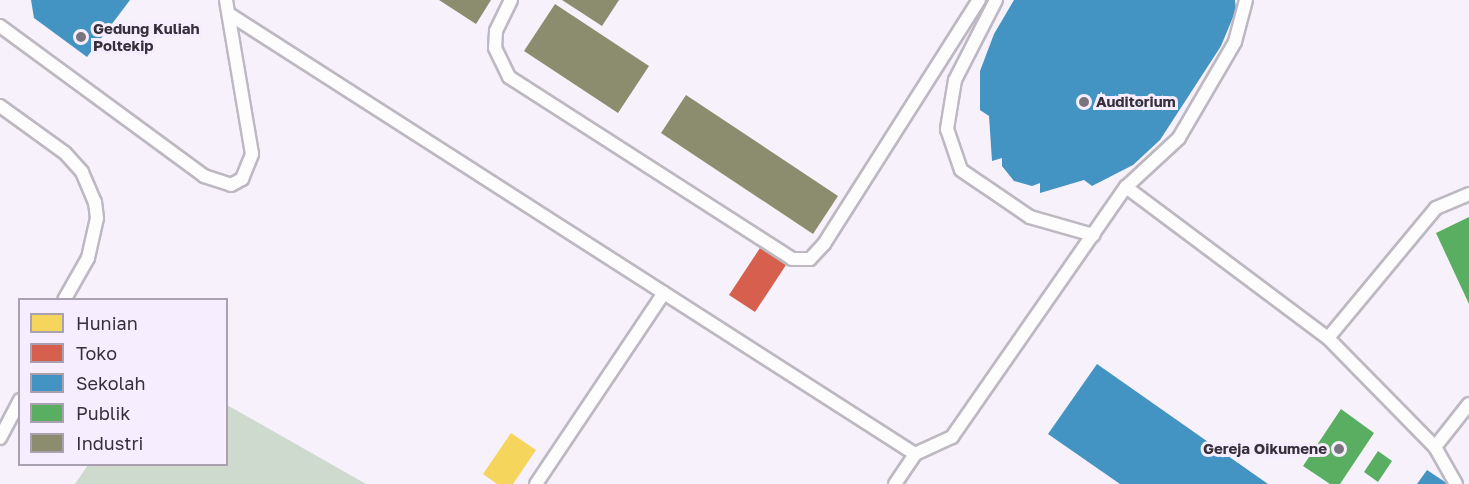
<!DOCTYPE html>
<html>
<head>
<meta charset="utf-8">
<style>
	body { margin:0 }
	#map { position:relative; width:1469px; height:484px; overflow:hidden; background:#f6f1fa; font-family:"Golos Text",sans-serif }
	div>[style] { position:absolute }
	.green>* { inset:0; background:#cddacd }
	.homes>* { inset:0; background:#f6d55c }
	.shops>* { inset:0; background:#d6604d }
	.schools>* { inset:0; background:#4393c3 }
	.public>* { inset:0; background:#5aae61 }
	.industry>* { inset:0; background:#8c8c6e }
	.roads { filter:drop-shadow(2px 0 #bdb8c1) drop-shadow(-2px 0 #bdb8c1) drop-shadow(0 2px #bdb8c1) drop-shadow(0 -2px #bdb8c1) }
	.lane>* { height:12px; margin:-6px; padding:0 6px; transform-origin:6px; border-radius:6px; background:#fefdfe }
	.dots>* { width:16px; height:16px; translate:-50% -50%; box-sizing:border-box; border:3px solid #f6edfe; border-radius:50% }
	span { translate:-50% -50%; white-space:nowrap; text-align:center; line-height:1.15; -webkit-text-stroke:6px #f6edfe; paint-order:stroke }
	.poi-label { font-size:15px; color:#35303a; font-weight:700 }
	.left { translate:0 -50%; text-align:left }
	.right { translate:-100% -50%; text-align:right }
	.legend { position:absolute; left:18px; top:298px; width:210px; height:168px; box-sizing:border-box; background:#f6edfe; border:2px solid #a9a1b0; margin:0; padding:8px 10px; list-style:none; font-size:18px; color:#35303a }
	.legend li { display:flex; align-items:center; gap:12px; height:30px }
	.legend b { width:30px; border:2px solid #a9a1b0 }
</style>
</head>
<body>
<div id="map">
	<div class="green">
		<i style="clip-path:polygon(227px 405px,366px 484px,75px 484px,88px 465px,226px 464px)"></i>
	</div>
	<div class="homes">
		<i style="clip-path:polygon(511px 433px,536px 450px,513px 484px,497px 484px,483px 474px)"></i>
	</div>
	<div class="shops">
		<i style="clip-path:polygon(760px 248px,786px 265px,755px 312px,729px 295px)"></i>
	</div>
	<div class="schools">
		<i style="clip-path:polygon(31px 0,130px 0,87px 57px,34px 18px)"></i>
		<i style="clip-path:polygon(1014px 0,1235px 0,1236px 10px,1221px 46px,1160px 140px,1133px 165px,1092px 186px,1084px 180px,1040px 193px,1040px 183px,1032px 186px,1014px 181px,1002px 166px,1002px 158px,992px 161px,989px 116px,980px 110px,980px 71px,994px 34px)"></i>
		<i style="clip-path:polygon(1097px 364px,1268px 484px,1120px 484px,1048px 434px)"></i>
		<i style="clip-path:polygon(1427px 470px,1448px 484px,1417px 484px)"></i>
	</div>
	<div class="public">
		<i style="clip-path:polygon(1469px 217px,1469px 304px,1436px 233px)"></i>
		<i style="clip-path:polygon(1341px 409px,1374px 433px,1340px 484px,1330px 484px,1303px 466px)"></i>
		<i style="clip-path:polygon(1378px 451px,1392px 461px,1378px 482px,1364px 472px)"></i>
	</div>
	<div class="industry">
		<i style="clip-path:polygon(439px 0,491px 0,476px 24px)"></i>
		<i style="clip-path:polygon(562px 0,619px 0,602px 26px)"></i>
		<i style="clip-path:polygon(555px 4px,649px 66px,618px 113px,524px 51px)"></i>
		<i style="clip-path:polygon(686px 95px,838px 196px,813px 234px,661px 133px)"></i>
	</div>
	<div class="roads">
		<div class="lane">
			<i style="left:511px;top:0;width:34px;rotate:116deg"></i>
			<i style="left:496px;top:31px;width:17px;rotate:93deg"></i>
			<i style="left:495px;top:48px;width:32px;rotate:64deg"></i>
			<i style="left:509px;top:77px;width:336px;rotate:32.7deg"></i>
			<i style="left:792px;top:259px;width:18px"></i>
			<i style="left:810px;top:259px;width:21px;rotate:-47deg"></i>
			<i style="left:824px;top:244px;width:289px;rotate:-57.6deg"></i>
			<i style="left:996px;top:0;width:90px;rotate:117.1deg"></i>
			<i style="left:955px;top:80px;width:50px;rotate:99.3deg"></i>
			<i style="left:947px;top:129px;width:43px;rotate:71.1deg"></i>
			<i style="left:961px;top:170px;width:83px;rotate:34.3deg"></i>
			<i style="left:1030px;top:217px;width:66px;rotate:15.9deg"></i>
			<i style="left:1246px;top:0;width:43px;rotate:104.7deg"></i>
			<i style="left:1235px;top:42px;width:111px;rotate:120.3deg"></i>
			<i style="left:1179px;top:138px;width:72px;rotate:137.2deg"></i>
			<i style="left:1126px;top:187px;width:252px;rotate:36.8deg"></i>
			<i style="left:229px;top:14px;width:815px;rotate:32.68deg"></i>
			<i style="left:0;top:26px;width:253px;rotate:36.3deg"></i>
			<i style="left:204px;top:176px;width:28px;rotate:18deg"></i>
			<i style="left:231px;top:185px;width:13px;rotate:-29deg"></i>
			<i style="left:242px;top:179px;width:27px;rotate:-68deg"></i>
			<i style="left:252px;top:154px;width:156px;rotate:-99.6deg"></i>
			<i style="left:0;top:106px;width:80px;rotate:35.9deg"></i>
			<i style="left:65px;top:153px;width:25px;rotate:48deg"></i>
			<i style="left:82px;top:172px;width:33px;rotate:67deg"></i>
			<i style="left:95px;top:202px;width:16px;rotate:83deg"></i>
			<i style="left:97px;top:218px;width:41px;rotate:102.7deg"></i>
			<i style="left:88px;top:258px;width:48px;rotate:119.7deg"></i>
			<i style="left:0;top:438px;width:43px;rotate:-62.2deg"></i>
			<i style="left:1435px;top:447px;width:55px;rotate:-51.7deg"></i>
			<i style="left:536px;top:484px;width:230px;rotate:-56.2deg"></i>
			<i style="left:895px;top:484px;width:36px;rotate:-56deg"></i>
			<i style="left:915px;top:454px;width:41px;rotate:-24.7deg"></i>
			<i style="left:952px;top:437px;width:305px;rotate:-55.2deg"></i>
			<i style="left:1456px;top:484px;width:43px;rotate:-119.6deg"></i>
			<i style="left:1435px;top:447px;width:153px;rotate:-134.5deg"></i>
			<i style="left:1328px;top:338px;width:169px;rotate:-50.3deg"></i>
			<i style="left:1436px;top:208px;width:36px;rotate:-23deg"></i>
		</div>
	</div>
	<div class="dots">
		<i style="left:81px;top:37px;background:#79747d"></i>
		<i style="left:1084px;top:102px;background:#79747d"></i>
		<i style="left:1339px;top:449px;background:#79747d"></i>
	</div>
	<div class="poi-label">
		<span class="left" style="left:93px;top:37px">Gedung Kuliah<br>Poltekip</span>
		<span class="left" style="left:1096px;top:102px">Auditorium</span>
		<span class="right" style="left:1327px;top:449px">Gereja Oikumene</span>
	</div>
	<ul class="legend">
	<li><b style="height:16px;background:#f6d55c"></b>Hunian</li>
	<li><b style="height:16px;background:#d6604d"></b>Toko</li>
	<li><b style="height:16px;background:#4393c3"></b>Sekolah</li>
	<li><b style="height:16px;background:#5aae61"></b>Publik</li>
	<li><b style="height:16px;background:#8c8c6e"></b>Industri</li>
	</ul>
</div>
</body>
</html>
